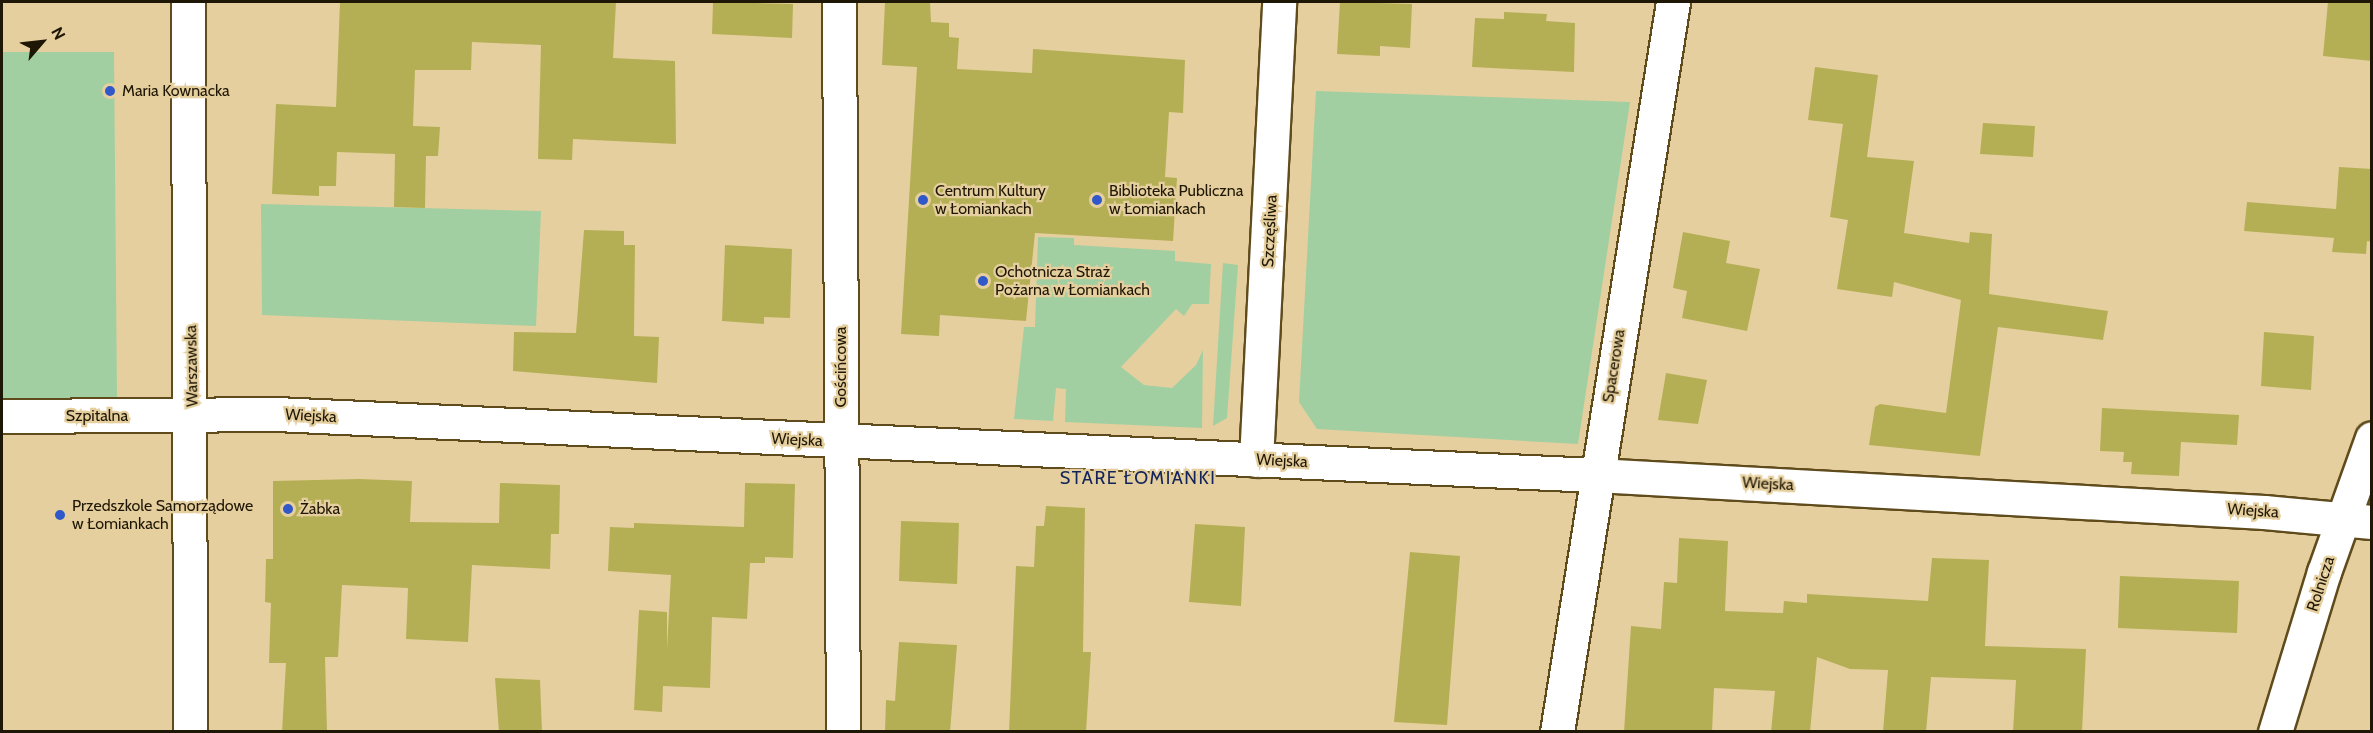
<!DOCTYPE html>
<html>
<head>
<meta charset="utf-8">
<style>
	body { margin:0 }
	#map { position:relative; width:2373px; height:733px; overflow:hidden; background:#e6cf9e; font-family:Cabin,sans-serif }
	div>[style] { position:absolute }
	.green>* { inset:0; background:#a1cfa2 }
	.building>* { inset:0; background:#b4af54 }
	.roads { filter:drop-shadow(2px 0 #5f4b1c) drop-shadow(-2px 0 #5f4b1c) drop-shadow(0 2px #5f4b1c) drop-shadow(0 -2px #5f4b1c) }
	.street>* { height:33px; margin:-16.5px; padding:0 16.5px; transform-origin:16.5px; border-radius:16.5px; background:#fff }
	.secondary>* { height:33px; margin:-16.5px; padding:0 16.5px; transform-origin:16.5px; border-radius:16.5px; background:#fff }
	.dots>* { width:16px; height:16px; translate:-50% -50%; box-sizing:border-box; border:3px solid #e6cf9e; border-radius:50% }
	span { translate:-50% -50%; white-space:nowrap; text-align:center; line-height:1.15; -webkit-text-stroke:4.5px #e6cf9e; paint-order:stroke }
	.poi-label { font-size:16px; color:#1f1705 }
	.left { translate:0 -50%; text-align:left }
	.street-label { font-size:16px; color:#1f1705 }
	.neighbourhood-label { font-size:18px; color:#12245a; letter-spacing:1.5px }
	.frame { position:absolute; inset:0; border:3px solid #1f1705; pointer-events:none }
	.north { position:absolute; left:12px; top:12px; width:60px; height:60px; -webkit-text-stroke:4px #e6cf9e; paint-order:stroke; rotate:62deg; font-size:16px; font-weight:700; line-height:24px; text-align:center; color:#1f1705 }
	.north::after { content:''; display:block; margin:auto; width:21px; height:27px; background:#1f1705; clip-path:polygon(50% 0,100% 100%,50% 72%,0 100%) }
</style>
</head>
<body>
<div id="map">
	<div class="green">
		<i style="clip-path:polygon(2px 52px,114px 52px,117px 399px,2px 401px)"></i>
		<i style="clip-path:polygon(1316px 91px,1630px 102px,1578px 444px,1317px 429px,1299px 402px)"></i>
		<i style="clip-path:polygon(261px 204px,541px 211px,536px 326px,262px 315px)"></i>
		<i style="clip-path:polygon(1038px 237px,1074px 238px,1074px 245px,1175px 251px,1175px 261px,1211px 264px,1209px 304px,1192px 304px,1184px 316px,1176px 309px,1121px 367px,1144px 385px,1172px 388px,1196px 365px,1203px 350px,1202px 428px,1065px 422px,1066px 389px,1056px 388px,1053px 421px,1014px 419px,1024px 327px,1035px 327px)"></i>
		<i style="clip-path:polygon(1223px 263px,1238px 265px,1227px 418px,1213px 426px)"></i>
	</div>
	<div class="building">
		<i style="clip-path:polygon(340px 2px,616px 2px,613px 58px,675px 61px,676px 144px,573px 139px,572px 160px,538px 159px,541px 45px,472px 42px,471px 70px,415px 70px,413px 126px,440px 127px,438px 156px,426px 156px,425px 208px,394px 207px,395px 154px,337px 152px,336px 186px,319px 186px,319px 196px,272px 194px,276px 104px,336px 107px)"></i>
		<i style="clip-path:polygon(713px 2px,793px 4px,792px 38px,712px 34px)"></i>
		<i style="clip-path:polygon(885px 2px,930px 2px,931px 22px,949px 23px,949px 37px,959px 38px,957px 69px,1032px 73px,1033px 49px,1185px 60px,1183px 113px,1169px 112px,1165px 177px,1177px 178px,1173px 241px,1035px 233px,1026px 321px,940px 315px,939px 336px,901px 334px,917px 67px,882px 65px)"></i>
		<i style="clip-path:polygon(1340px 2px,1412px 4px,1410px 48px,1380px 46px,1380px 56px,1337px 54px)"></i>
		<i style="clip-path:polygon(2328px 2px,2372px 2px,2372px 61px,2323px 56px)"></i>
		<i style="clip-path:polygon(1504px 12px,1547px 14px,1546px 21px,1575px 23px,1574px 72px,1472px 67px,1475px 18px,1504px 19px)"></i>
		<i style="clip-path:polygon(1815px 67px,1878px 75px,1867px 157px,1914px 161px,1904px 233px,1969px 243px,1970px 232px,1992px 234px,1989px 294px,2108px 311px,2103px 340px,1998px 327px,1980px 456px,1869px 445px,1875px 407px,1880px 404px,1946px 413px,1961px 300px,1894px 282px,1892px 297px,1837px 289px,1848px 220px,1830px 217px,1843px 124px,1808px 120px)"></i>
		<i style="clip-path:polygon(1983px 123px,2035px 126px,2033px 157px,1980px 154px)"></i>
		<i style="clip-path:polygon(2339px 167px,2372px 169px,2372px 242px,2367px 241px,2366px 254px,2332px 252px,2334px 238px,2244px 231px,2247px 202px,2336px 209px)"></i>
		<i style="clip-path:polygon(584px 230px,624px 231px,624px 245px,635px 245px,634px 336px,659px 337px,657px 383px,513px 371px,514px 332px,576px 333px)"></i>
		<i style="clip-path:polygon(1683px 232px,1730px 241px,1726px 263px,1760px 269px,1747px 331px,1682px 318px,1687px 291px,1673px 288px)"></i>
		<i style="clip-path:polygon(725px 245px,792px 249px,790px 318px,764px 317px,764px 324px,722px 321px)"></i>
		<i style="clip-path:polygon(2264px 332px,2314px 336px,2311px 390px,2261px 386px)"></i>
		<i style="clip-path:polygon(1666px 373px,1707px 380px,1698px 424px,1658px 420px)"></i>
		<i style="clip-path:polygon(2102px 408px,2239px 415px,2237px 445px,2181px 442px,2179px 476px,2131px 474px,2132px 462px,2123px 462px,2124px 452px,2100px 451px)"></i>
		<i style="clip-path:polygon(359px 479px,412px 481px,410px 522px,499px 523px,500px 483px,560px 485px,559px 534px,551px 534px,550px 569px,472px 565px,468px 642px,406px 639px,408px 588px,342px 585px,338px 657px,325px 657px,327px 732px,282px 732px,286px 663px,269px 663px,271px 603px,265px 602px,266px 559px,273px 559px,273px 481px)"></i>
		<i style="clip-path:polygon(745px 483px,795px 484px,793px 558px,765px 557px,765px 563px,750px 563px,747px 619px,712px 617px,710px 688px,663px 686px,662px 712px,634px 710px,639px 610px,667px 612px,667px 649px,671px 575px,608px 571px,610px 527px,634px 528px,634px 523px,744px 527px)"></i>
		<i style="clip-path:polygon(1046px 506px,1085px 508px,1083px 652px,1091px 652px,1086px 732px,1009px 732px,1016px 566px,1034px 567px,1036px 526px,1044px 526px)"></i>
		<i style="clip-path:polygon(901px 521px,959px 523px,957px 584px,899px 581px)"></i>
		<i style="clip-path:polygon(1195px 524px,1245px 527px,1241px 606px,1189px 602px)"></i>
		<i style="clip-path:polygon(1679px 538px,1728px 541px,1725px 611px,1783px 613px,1784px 601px,1807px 603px,1807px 594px,1928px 601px,1932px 558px,1989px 560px,1985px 646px,2086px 649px,2082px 732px,2013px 732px,2016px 680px,1931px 677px,1926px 732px,1883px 732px,1888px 670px,1850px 669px,1817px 657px,1810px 732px,1771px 732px,1775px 691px,1714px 688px,1712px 732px,1624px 732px,1631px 626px,1661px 629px,1664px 582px,1677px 583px)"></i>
		<i style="clip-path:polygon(1410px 552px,1460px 556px,1447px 725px,1394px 722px)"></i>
		<i style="clip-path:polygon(2120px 576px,2239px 581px,2237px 633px,2118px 628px)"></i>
		<i style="clip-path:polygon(899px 642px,957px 645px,950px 732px,885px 732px,886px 700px,895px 701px)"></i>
		<i style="clip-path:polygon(495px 678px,540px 680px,542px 732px,499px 732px)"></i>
	</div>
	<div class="roads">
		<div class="street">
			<i style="left:839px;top:2px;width:730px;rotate:89.69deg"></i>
			<i style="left:2px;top:416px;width:274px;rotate:-0.4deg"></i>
			<i style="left:276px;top:414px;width:1321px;rotate:2.65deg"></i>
			<i style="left:1596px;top:475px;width:669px;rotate:3.17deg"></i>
			<i style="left:2264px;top:512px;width:108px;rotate:5.3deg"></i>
			<i style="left:1256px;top:460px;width:459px;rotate:-87.1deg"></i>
			<i style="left:1557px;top:732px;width:739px;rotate:-80.97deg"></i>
		</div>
		<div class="secondary">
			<i style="left:188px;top:2px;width:730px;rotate:89.84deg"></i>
			<i style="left:2275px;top:732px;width:167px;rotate:-73deg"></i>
			<i style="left:2324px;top:572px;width:142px;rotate:-70.3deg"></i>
		</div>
	</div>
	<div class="dots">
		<i style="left:110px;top:91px;background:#3158c8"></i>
		<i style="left:923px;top:200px;background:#3158c8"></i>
		<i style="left:1097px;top:200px;background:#3158c8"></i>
		<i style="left:983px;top:281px;background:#3158c8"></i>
		<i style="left:288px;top:509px;background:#3158c8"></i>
		<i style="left:60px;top:515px;background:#3158c8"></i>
	</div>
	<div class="poi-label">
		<span class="left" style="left:122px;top:91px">Maria Kownacka</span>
		<span class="left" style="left:935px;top:200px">Centrum Kultury<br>w Łomiankach</span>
		<span class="left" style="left:1109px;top:200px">Biblioteka Publiczna<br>w Łomiankach</span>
		<span class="left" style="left:995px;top:281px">Ochotnicza Straż<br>Pożarna w Łomiankach</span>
		<span class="left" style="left:72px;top:515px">Przedszkole Samorządowe<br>w Łomiankach</span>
		<span class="left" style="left:300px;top:509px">Żabka</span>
	</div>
	<div class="street-label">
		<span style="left:1270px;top:231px;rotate:-87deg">Szczęśliwa</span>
		<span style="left:192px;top:366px;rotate:-91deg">Warszawska</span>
		<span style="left:1614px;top:366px;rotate:-81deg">Spacerowa</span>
		<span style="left:841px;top:367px;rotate:-90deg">Gościńcowa</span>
		<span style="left:97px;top:416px">Szpitalna</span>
		<span style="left:311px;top:416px;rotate:3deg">Wiejska</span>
		<span style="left:797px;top:440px;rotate:3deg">Wiejska</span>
		<span style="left:1282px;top:461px;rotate:3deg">Wiejska</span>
		<span style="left:1768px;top:484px;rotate:3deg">Wiejska</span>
		<span style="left:2253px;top:511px;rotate:4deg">Wiejska</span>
		<span style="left:2321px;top:584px;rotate:-72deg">Rolnicza</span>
	</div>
	<div class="neighbourhood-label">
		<span style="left:1138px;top:478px">STARE ŁOMIANKI</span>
	</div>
	<div class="frame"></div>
	<div class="north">N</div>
</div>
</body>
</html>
